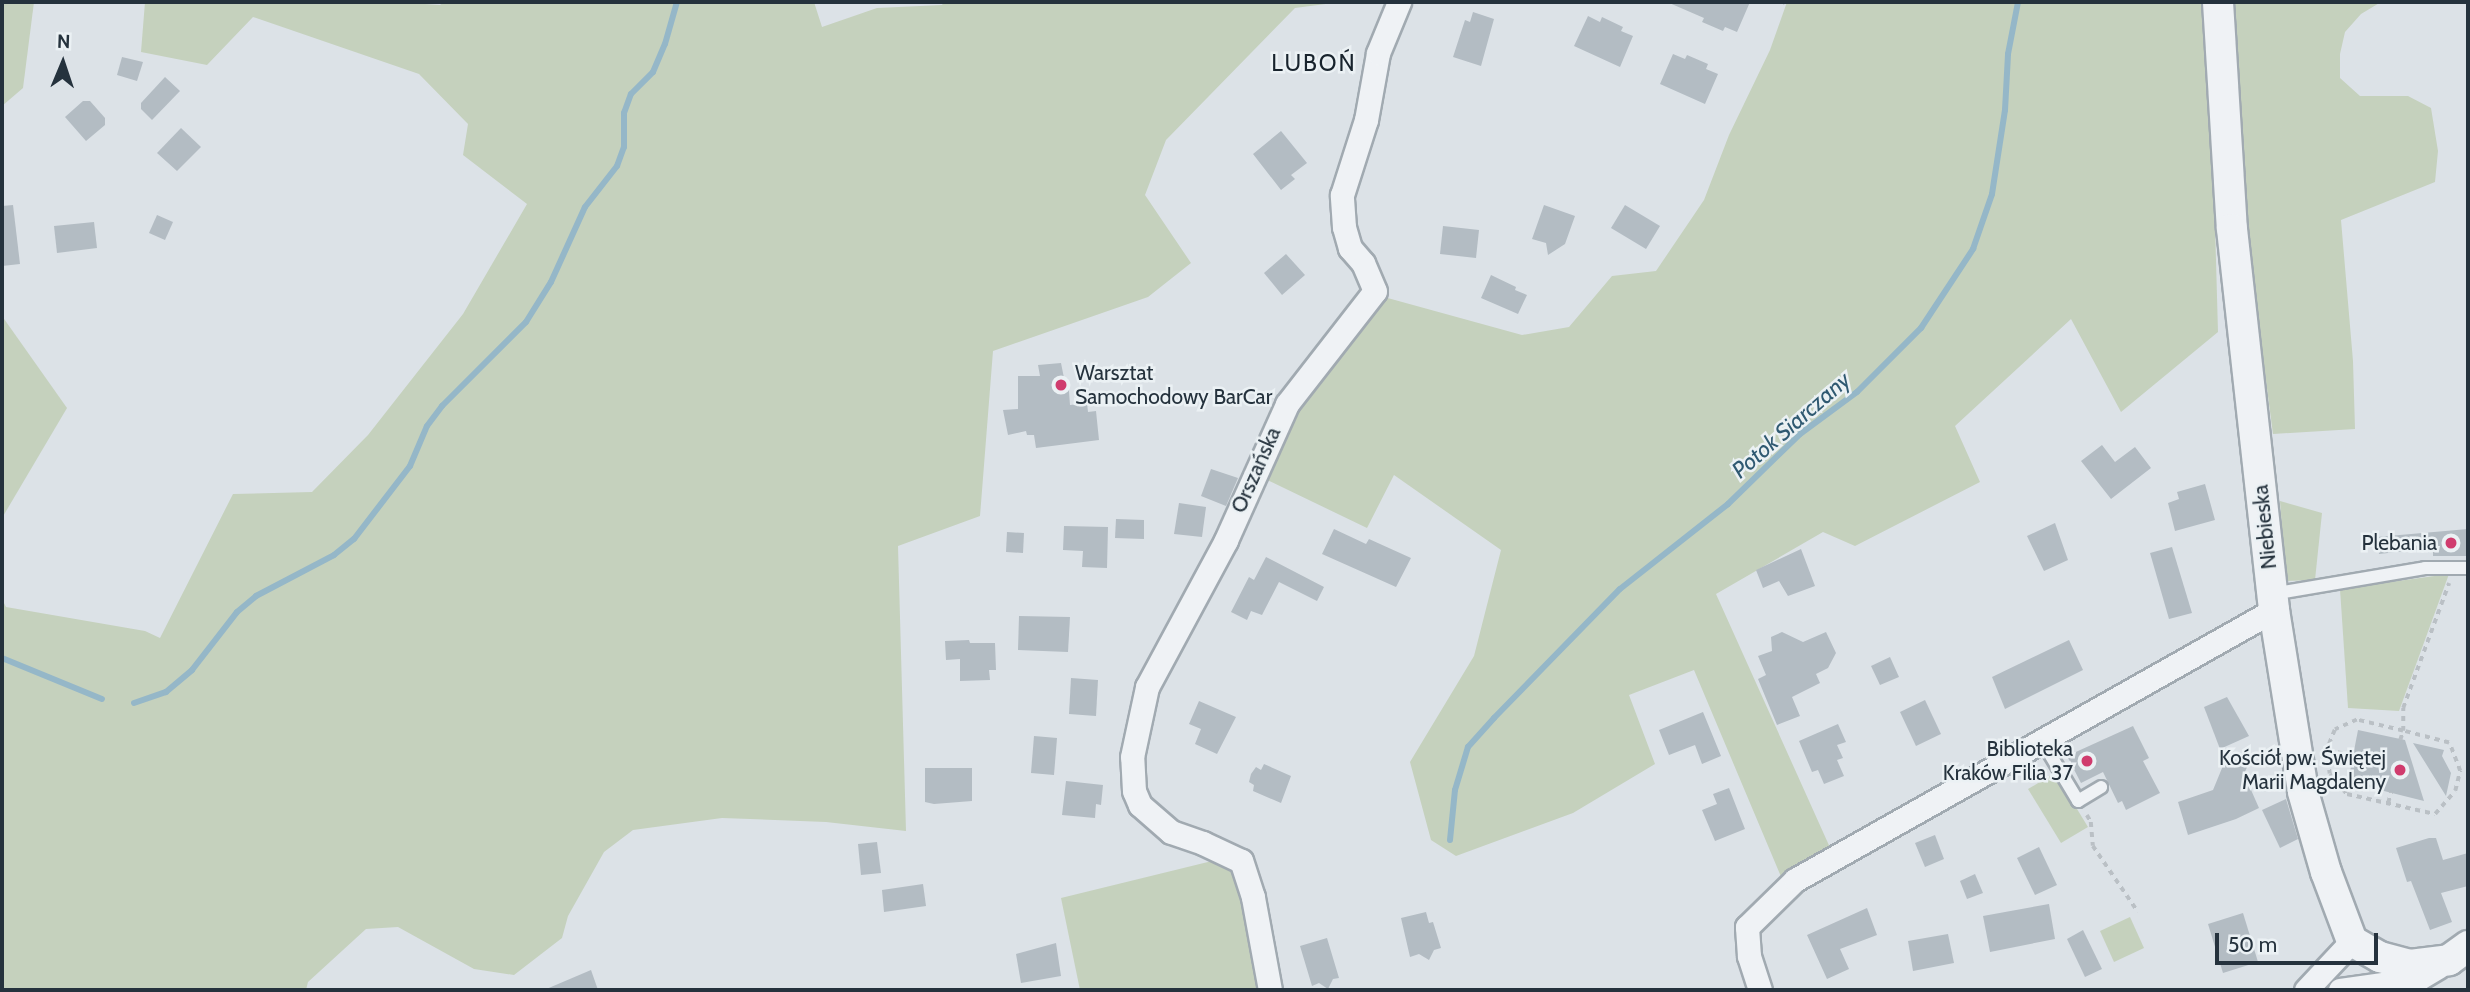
<!DOCTYPE html>
<html>
<head>
<meta charset="utf-8">
<style>
	body { margin:0 }
	#map { position:relative; width:2470px; height:992px; overflow:hidden; background:#dce2e7; font-family:Cabin,sans-serif }
	div>[style] { position:absolute }
	.green>* { inset:0; background:#c5d1bd }
	.stream>* { height:6px; margin:-3px; padding:0 3px; transform-origin:3px; border-radius:3px; background:#95b7c8 }
	.building>* { inset:0; background:#b3bcc3 }
	.path>* { height:3.5px; margin-top:-1.75px; transform-origin:0; background:repeating-linear-gradient(90deg,#bac0c5 0 5px,transparent 0 10px) }
	.roads { filter:drop-shadow(2px 0 #a1aab1) drop-shadow(-2px 0 #a1aab1) drop-shadow(0 2px #a1aab1) drop-shadow(0 -2px #a1aab1) }
	.service>* { height:12px; margin:-6px; padding:0 6px; transform-origin:6px; border-radius:6px; background:#eff2f5 }
	.minor>* { height:23px; margin:-11.5px; padding:0 11.5px; transform-origin:11.5px; border-radius:11.5px; background:#eff2f5 }
	.tertiary>* { height:30px; margin:-15px; padding:0 15px; transform-origin:15px; border-radius:15px; background:#eff2f5 }
	.dots>* { width:19px; height:19px; translate:-50% -50%; box-sizing:border-box; border:4px solid #ebf1f4; border-radius:50% }
	span { translate:-50% -50%; white-space:nowrap; text-align:center; line-height:1.15; -webkit-text-stroke:5px #ebf1f4; paint-order:stroke }
	.poi-label { font-size:21px; color:#25323d }
	.left { translate:0 -50%; text-align:left }
	.right { translate:-100% -50%; text-align:right }
	.street-label { font-size:21px; color:#25323d }
	.neighbourhood-label { font-size:23px; color:#18232d; letter-spacing:2px }
	.water-label { font-size:23px; color:#2f5971; font-style:italic }
	.frame { position:absolute; inset:0; border:4px solid #25323d; pointer-events:none }
	.north { position:absolute; left:28px; top:28px; width:70px; height:70px; -webkit-text-stroke:5px #ebf1f4; paint-order:stroke; rotate:2deg; font-size:19px; font-weight:700; line-height:28px; text-align:center; color:#25323d }
	.north::after { content:''; display:block; margin:auto; width:24px; height:32px; background:#25323d; clip-path:polygon(50% 0,100% 100%,50% 72%,0 100%) }
	.scale { position:absolute; left:2215px; top:933px; width:163px; height:32px; box-sizing:border-box; border:4px solid #25323d; border-top:0; padding-left:9px; font-size:21px; line-height:24px; white-space:nowrap; color:#25323d; -webkit-text-stroke:5px #ebf1f4; paint-order:stroke }
</style>
</head>
<body>
<div id="map">
	<div class="green">
		<i style="clip-path:polygon(2px 2px,34px 2px,23px 88px,2px 106px)"></i>
		<i style="clip-path:polygon(145px 2px,395px 2px,440px 5px,444px 2px,814px 2px,822px 27px,877px 8px,942px 5px,944px 2px,1341px 2px,1295px 8px,1166px 140px,1145px 195px,1191px 263px,1148px 297px,993px 351px,980px 516px,898px 546px,906px 831px,826px 822px,722px 818px,633px 830px,604px 852px,568px 916px,562px 938px,514px 975px,474px 969px,398px 927px,366px 929px,308px 982px,306px 990px,2px 990px,2px 599px,6px 607px,145px 631px,160px 638px,233px 494px,312px 492px,368px 435px,463px 314px,527px 204px,463px 155px,468px 124px,419px 74px,253px 17px,207px 65px,141px 52px)"></i>
		<i style="clip-path:polygon(1787px 2px,2203px 2px,2213px 153px,2218px 332px,2121px 412px,2071px 319px,1955px 426px,1980px 482px,1855px 546px,1823px 532px,1716px 594px,1832px 852px,1782px 879px,1694px 670px,1629px 695px,1655px 764px,1573px 813px,1456px 856px,1431px 840px,1410px 762px,1474px 656px,1501px 550px,1394px 475px,1367px 528px,1259px 476px,1302px 401px,1384px 297px,1522px 335px,1569px 327px,1612px 276px,1656px 271px,1704px 200px,1729px 135px,1770px 50px)"></i>
		<i style="clip-path:polygon(2227px 2px,2381px 2px,2361px 14px,2345px 32px,2340px 54px,2340px 78px,2360px 96px,2408px 96px,2431px 108px,2438px 151px,2435px 182px,2341px 220px,2353px 361px,2355px 429px,2273px 434px,2236px 153px)"></i>
		<i style="clip-path:polygon(2px 316px,67px 408px,2px 518px)"></i>
		<i style="clip-path:polygon(2280px 501px,2322px 513px,2315px 580px,2286px 581px)"></i>
		<i style="clip-path:polygon(2449px 574px,2399px 711px,2348px 708px,2340px 589px)"></i>
		<i style="clip-path:polygon(2055px 773px,2088px 827px,2061px 843px,2028px 789px)"></i>
		<i style="clip-path:polygon(1212px 861px,1225px 864px,1237px 872px,1263px 990px,1080px 990px,1061px 898px)"></i>
		<i style="clip-path:polygon(2130px 917px,2144px 948px,2114px 962px,2100px 931px)"></i>
	</div>
	<div class="stream">
		<i style="left:2px;top:658px;width:108px;rotate:22.3deg"></i>
		<i style="left:134px;top:703px;width:34px;rotate:-19deg"></i>
		<i style="left:166px;top:692px;width:34px;rotate:-40deg"></i>
		<i style="left:192px;top:670px;width:73px;rotate:-52.2deg"></i>
		<i style="left:237px;top:612px;width:25px;rotate:-40deg"></i>
		<i style="left:256px;top:596px;width:88px;rotate:-27.7deg"></i>
		<i style="left:334px;top:555px;width:26px;rotate:-39deg"></i>
		<i style="left:354px;top:539px;width:92px;rotate:-52.5deg"></i>
		<i style="left:410px;top:466px;width:43px;rotate:-67deg"></i>
		<i style="left:427px;top:426px;width:25px;rotate:-53deg"></i>
		<i style="left:442px;top:406px;width:119px;rotate:-45deg"></i>
		<i style="left:526px;top:322px;width:47px;rotate:-58deg"></i>
		<i style="left:551px;top:282px;width:82px;rotate:-65.6deg"></i>
		<i style="left:585px;top:207px;width:52px;rotate:-52deg"></i>
		<i style="left:617px;top:166px;width:20px;rotate:-70deg"></i>
		<i style="left:624px;top:147px;width:34px;rotate:-90deg"></i>
		<i style="left:624px;top:113px;width:20px;rotate:-70deg"></i>
		<i style="left:631px;top:94px;width:31px;rotate:-45deg"></i>
		<i style="left:653px;top:72px;width:30px;rotate:-67deg"></i>
		<i style="left:665px;top:44px;width:44px;rotate:-74.1deg"></i>
		<i style="left:1450px;top:840px;width:50px;rotate:-84.3deg"></i>
		<i style="left:1455px;top:790px;width:45px;rotate:-73.2deg"></i>
		<i style="left:1468px;top:747px;width:39px;rotate:-48deg"></i>
		<i style="left:1494px;top:718px;width:180px;rotate:-45.7deg"></i>
		<i style="left:1620px;top:589px;width:137px;rotate:-38.2deg"></i>
		<i style="left:1728px;top:504px;width:100px;rotate:-44.2deg"></i>
		<i style="left:1800px;top:434px;width:71px;rotate:-36.4deg"></i>
		<i style="left:1857px;top:392px;width:91px;rotate:-45deg"></i>
		<i style="left:1921px;top:328px;width:95px;rotate:-56.6deg"></i>
		<i style="left:1973px;top:249px;width:58px;rotate:-70.9deg"></i>
		<i style="left:1992px;top:194px;width:85px;rotate:-81.2deg"></i>
		<i style="left:2005px;top:110px;width:56px;rotate:-86.9deg"></i>
		<i style="left:2008px;top:54px;width:53px;rotate:-79.1deg"></i>
	</div>
	<div class="building">
		<i style="clip-path:polygon(1667px 2px,1750px 2px,1737px 32px,1725px 27px,1723px 31px,1702px 22px,1704px 18px)"></i>
		<i style="clip-path:polygon(1473px 12px,1494px 19px,1481px 66px,1453px 57px,1465px 20px,1470px 22px)"></i>
		<i style="clip-path:polygon(1588px 16px,1600px 22px,1602px 17px,1623px 27px,1621px 31px,1633px 36px,1620px 67px,1574px 46px)"></i>
		<i style="clip-path:polygon(1673px 54px,1685px 59px,1687px 55px,1708px 64px,1706px 69px,1718px 74px,1705px 104px,1660px 84px)"></i>
		<i style="clip-path:polygon(122px 57px,143px 62px,137px 81px,117px 75px)"></i>
		<i style="clip-path:polygon(165px 77px,180px 91px,152px 120px,141px 109px,141px 103px)"></i>
		<i style="clip-path:polygon(83px 101px,90px 101px,105px 118px,105px 125px,86px 141px,65px 117px)"></i>
		<i style="clip-path:polygon(181px 128px,201px 147px,177px 171px,157px 153px)"></i>
		<i style="clip-path:polygon(1281px 131px,1307px 163px,1291px 175px,1295px 179px,1281px 190px,1253px 154px)"></i>
		<i style="clip-path:polygon(13px 205px,20px 264px,2px 266px,2px 206px)"></i>
		<i style="clip-path:polygon(1544px 205px,1575px 216px,1565px 244px,1548px 255px,1546px 243px,1532px 239px)"></i>
		<i style="clip-path:polygon(1625px 205px,1660px 226px,1646px 249px,1611px 228px)"></i>
		<i style="clip-path:polygon(157px 215px,173px 222px,165px 240px,149px 233px)"></i>
		<i style="clip-path:polygon(94px 222px,97px 248px,57px 253px,54px 226px)"></i>
		<i style="clip-path:polygon(1443px 226px,1479px 230px,1476px 258px,1440px 254px)"></i>
		<i style="clip-path:polygon(1286px 254px,1305px 275px,1282px 295px,1264px 273px)"></i>
		<i style="clip-path:polygon(1491px 275px,1516px 287px,1515px 290px,1527px 295px,1518px 314px,1481px 298px)"></i>
		<i style="clip-path:polygon(1061px 363px,1064px 378px,1068px 378px,1070px 405px,1087px 403px,1088px 412px,1096px 411px,1099px 440px,1036px 448px,1034px 435px,1027px 435px,1026px 431px,1008px 435px,1003px 410px,1018px 409px,1018px 376px,1040px 376px,1038px 365px)"></i>
		<i style="clip-path:polygon(2102px 445px,2115px 462px,2135px 447px,2151px 468px,2111px 499px,2081px 461px)"></i>
		<i style="clip-path:polygon(1211px 469px,1238px 478px,1226px 506px,1201px 496px)"></i>
		<i style="clip-path:polygon(2205px 484px,2215px 520px,2175px 531px,2168px 503px,2179px 499px,2177px 492px)"></i>
		<i style="clip-path:polygon(1179px 503px,1206px 507px,1202px 537px,1174px 534px)"></i>
		<i style="clip-path:polygon(1116px 519px,1144px 520px,1144px 539px,1115px 538px)"></i>
		<i style="clip-path:polygon(2055px 523px,2068px 560px,2044px 571px,2027px 536px)"></i>
		<i style="clip-path:polygon(1064px 526px,1108px 527px,1107px 568px,1082px 567px,1083px 551px,1063px 550px)"></i>
		<i style="clip-path:polygon(1334px 529px,1366px 544px,1369px 539px,1411px 558px,1396px 587px,1322px 554px)"></i>
		<i style="clip-path:polygon(2468px 529px,2468px 556px,2433px 556px,2433px 548px,2379px 554px,2377px 537px)"></i>
		<i style="clip-path:polygon(1007px 532px,1024px 533px,1023px 553px,1006px 552px)"></i>
		<i style="clip-path:polygon(2172px 547px,2192px 613px,2169px 619px,2150px 553px)"></i>
		<i style="clip-path:polygon(1801px 549px,1815px 586px,1788px 596px,1779px 581px,1763px 588px,1756px 570px)"></i>
		<i style="clip-path:polygon(1266px 557px,1324px 587px,1317px 601px,1279px 582px,1262px 615px,1251px 611px,1247px 620px,1231px 612px,1249px 577px,1254px 580px)"></i>
		<i style="clip-path:polygon(1019px 616px,1070px 617px,1068px 652px,1018px 650px)"></i>
		<i style="clip-path:polygon(1782px 632px,1803px 642px,1826px 632px,1836px 653px,1828px 668px,1816px 674px,1820px 683px,1792px 697px,1800px 716px,1777px 725px,1758px 679px,1766px 675px,1758px 656px,1772px 651px,1771px 637px)"></i>
		<i style="clip-path:polygon(969px 640px,970px 643px,995px 643px,996px 670px,989px 670px,990px 680px,960px 681px,960px 659px,946px 660px,945px 641px)"></i>
		<i style="clip-path:polygon(2069px 640px,2083px 670px,2005px 709px,1992px 677px)"></i>
		<i style="clip-path:polygon(1890px 657px,1899px 677px,1880px 685px,1871px 666px)"></i>
		<i style="clip-path:polygon(1071px 678px,1098px 680px,1096px 716px,1069px 714px)"></i>
		<i style="clip-path:polygon(2227px 697px,2249px 736px,2220px 749px,2204px 707px)"></i>
		<i style="clip-path:polygon(1925px 700px,1941px 734px,1916px 746px,1900px 712px)"></i>
		<i style="clip-path:polygon(1199px 701px,1236px 717px,1217px 754px,1195px 744px,1201px 729px,1189px 724px)"></i>
		<i style="clip-path:polygon(1703px 712px,1721px 756px,1702px 764px,1695px 745px,1669px 755px,1659px 730px)"></i>
		<i style="clip-path:polygon(1838px 724px,1846px 742px,1837px 745px,1843px 758px,1837px 760px,1844px 776px,1824px 784px,1818px 770px,1812px 772px,1799px 741px)"></i>
		<i style="clip-path:polygon(2133px 726px,2149px 758px,2143px 761px,2160px 793px,2126px 810px,2122px 801px,2118px 803px,2103px 772px,2081px 783px,2067px 756px)"></i>
		<i style="clip-path:polygon(2358px 730px,2405px 740px,2424px 801px,2348px 782px)"></i>
		<i style="clip-path:polygon(1034px 736px,1057px 738px,1054px 775px,1031px 773px)"></i>
		<i style="clip-path:polygon(2413px 743px,2444px 750px,2442px 756px,2451px 773px,2446px 796px)"></i>
		<i style="clip-path:polygon(2227px 756px,2248px 765px,2244px 774px,2259px 808px,2236px 819px,2188px 835px,2178px 802px,2213px 790px)"></i>
		<i style="clip-path:polygon(1264px 764px,1291px 776px,1281px 803px,1253px 791px,1254px 785px,1249px 782px,1251px 774px,1256px 767px,1261px 770px)"></i>
		<i style="clip-path:polygon(925px 768px,972px 768px,972px 801px,934px 804px,925px 802px)"></i>
		<i style="clip-path:polygon(1066px 781px,1103px 785px,1101px 805px,1096px 804px,1095px 818px,1062px 815px)"></i>
		<i style="clip-path:polygon(1729px 788px,1745px 829px,1715px 841px,1702px 810px,1717px 804px,1713px 794px)"></i>
		<i style="clip-path:polygon(2286px 799px,2298px 839px,2280px 848px,2262px 810px)"></i>
		<i style="clip-path:polygon(1935px 835px,1944px 859px,1925px 867px,1915px 843px)"></i>
		<i style="clip-path:polygon(2429px 838px,2436px 838px,2443px 860px,2468px 853px,2468px 886px,2441px 893px,2452px 922px,2430px 930px,2411px 881px,2407px 882px,2396px 848px)"></i>
		<i style="clip-path:polygon(877px 842px,881px 873px,861px 875px,858px 844px)"></i>
		<i style="clip-path:polygon(2039px 847px,2057px 885px,2035px 895px,2017px 858px)"></i>
		<i style="clip-path:polygon(1975px 874px,1983px 893px,1967px 899px,1960px 881px)"></i>
		<i style="clip-path:polygon(923px 884px,926px 906px,884px 912px,882px 890px)"></i>
		<i style="clip-path:polygon(2049px 904px,2055px 939px,1990px 952px,1983px 916px)"></i>
		<i style="clip-path:polygon(1867px 908px,1877px 935px,1840px 949px,1849px 969px,1827px 979px,1807px 935px)"></i>
		<i style="clip-path:polygon(1426px 912px,1429px 923px,1433px 922px,1441px 948px,1434px 950px,1429px 960px,1419px 954px,1410px 957px,1401px 918px)"></i>
		<i style="clip-path:polygon(2243px 913px,2258px 962px,2223px 973px,2208px 924px)"></i>
		<i style="clip-path:polygon(2083px 930px,2102px 969px,2085px 977px,2067px 939px)"></i>
		<i style="clip-path:polygon(1948px 934px,1954px 963px,1913px 971px,1908px 941px)"></i>
		<i style="clip-path:polygon(1327px 938px,1339px 978px,1333px 979px,1328px 989px,1319px 983px,1312px 986px,1300px 946px)"></i>
		<i style="clip-path:polygon(1056px 943px,1061px 976px,1021px 983px,1016px 954px)"></i>
		<i style="clip-path:polygon(591px 970px,598px 990px,544px 990px)"></i>
	</div>
	<div class="path">
		<i style="left:1782px;top:4px;width:2px;rotate:-63deg"></i>
		<i style="left:2400px;top:740px;width:9px;rotate:-72deg"></i>
		<i style="left:2403px;top:731px;width:47px;rotate:-166.6deg"></i>
		<i style="left:2357px;top:720px;width:24px;rotate:156deg"></i>
		<i style="left:2335px;top:730px;width:22px;rotate:112deg"></i>
		<i style="left:2327px;top:750px;width:24px;rotate:83deg"></i>
		<i style="left:2330px;top:774px;width:26px;rotate:50deg"></i>
		<i style="left:2347px;top:794px;width:90px;rotate:12.8deg"></i>
		<i style="left:2435px;top:814px;width:30px;rotate:-49deg"></i>
		<i style="left:2455px;top:791px;width:21px;rotate:-76deg"></i>
		<i style="left:2460px;top:771px;width:30px;rotate:-111deg"></i>
		<i style="left:2449px;top:743px;width:48px;rotate:-165.4deg"></i>
		<i style="left:2403px;top:731px;width:23px;rotate:-90deg"></i>
		<i style="left:2403px;top:708px;width:133px;rotate:-69.8deg"></i>
		<i style="left:2328px;top:750px;width:26px;rotate:13deg"></i>
		<i style="left:2388px;top:803px;width:11px;rotate:-75deg"></i>
		<i style="left:2087px;top:815px;width:8px;rotate:60deg"></i>
		<i style="left:2091px;top:822px;width:24px;rotate:85deg"></i>
		<i style="left:2093px;top:846px;width:80px;rotate:55.7deg"></i>
	</div>
	<div class="roads">
		<div class="service">
			<i style="left:2272px;top:594px;width:155px;rotate:-9.6deg"></i>
			<i style="left:2425px;top:568px;width:43px"></i>
			<i style="left:2042px;top:741px;width:70px;rotate:59deg"></i>
			<i style="left:2078px;top:801px;width:27px;rotate:-31deg"></i>
		</div>
		<div class="minor">
			<i style="left:1270px;top:990px;width:95px;rotate:-100.4deg"></i>
			<i style="left:1253px;top:897px;width:38px;rotate:-108deg"></i>
			<i style="left:1241px;top:861px;width:42px;rotate:-154.7deg"></i>
			<i style="left:1203px;top:843px;width:34px;rotate:-161deg"></i>
			<i style="left:1171px;top:832px;width:41px;rotate:-138.9deg"></i>
			<i style="left:1140px;top:805px;width:15px;rotate:-113deg"></i>
			<i style="left:1134px;top:791px;width:34px;rotate:-93deg"></i>
			<i style="left:1132px;top:757px;width:72px;rotate:-77.9deg"></i>
			<i style="left:1147px;top:687px;width:167px;rotate:-61.7deg"></i>
			<i style="left:1226px;top:540px;width:149px;rotate:-65.8deg"></i>
			<i style="left:1287px;top:404px;width:143px;rotate:-52.1deg"></i>
			<i style="left:1375px;top:291px;width:30px;rotate:-113deg"></i>
			<i style="left:1363px;top:263px;width:20px;rotate:-131deg"></i>
			<i style="left:1350px;top:248px;width:22px;rotate:-106deg"></i>
			<i style="left:1344px;top:227px;width:32px;rotate:-94deg"></i>
			<i style="left:1342px;top:195px;width:79px;rotate:-72.3deg"></i>
			<i style="left:1366px;top:120px;width:68px;rotate:-79.8deg"></i>
			<i style="left:1378px;top:53px;width:55px;rotate:-67.6deg"></i>
			<i style="left:1760px;top:990px;width:36px;rotate:-108deg"></i>
			<i style="left:1749px;top:956px;width:29px;rotate:-94deg"></i>
			<i style="left:1747px;top:927px;width:67px;rotate:-44.4deg"></i>
			<i style="left:1795px;top:880px;width:550px;rotate:-29.41deg"></i>
			<i style="left:2306px;top:990px;width:67px;rotate:-46.8deg"></i>
			<i style="left:2340px;top:990px;width:79px;rotate:-8deg"></i>
			<i style="left:2418px;top:979px;width:23px;rotate:-31deg"></i>
		</div>
		<div class="tertiary">
			<i style="left:2218px;top:2px;width:227px;rotate:86.5deg"></i>
			<i style="left:2232px;top:229px;width:383px;rotate:83.7deg"></i>
			<i style="left:2274px;top:610px;width:184px;rotate:80.9deg"></i>
			<i style="left:2303px;top:792px;width:83px;rotate:74deg"></i>
			<i style="left:2326px;top:872px;width:74px;rotate:69.4deg"></i>
			<i style="left:2352px;top:941px;width:32px;rotate:30deg"></i>
			<i style="left:2380px;top:957px;width:31px;rotate:15deg"></i>
			<i style="left:2410px;top:965px;width:39px;rotate:-7deg"></i>
			<i style="left:2449px;top:960px;width:24px;rotate:-36deg"></i>
		</div>
	</div>
	<div class="dots">
		<i style="left:1061px;top:385px;background:#d03c6e"></i>
		<i style="left:2451px;top:543px;background:#d03c6e"></i>
		<i style="left:2087px;top:761px;background:#d03c6e"></i>
		<i style="left:2400px;top:770px;background:#d03c6e"></i>
	</div>
	<div class="poi-label">
		<span class="left" style="left:1075px;top:385px">Warsztat<br>Samochodowy BarCar</span>
		<span class="right" style="left:2437px;top:543px">Plebania</span>
		<span class="right" style="left:2073px;top:761px">Biblioteka<br>Kraków Filia 37</span>
		<span class="right" style="left:2386px;top:770px">Kościół pw. Świętej<br>Marii Magdaleny</span>
	</div>
	<div class="street-label">
		<span style="left:1256px;top:470px;rotate:-66deg">Orszańska</span>
		<span style="left:2265px;top:527px;rotate:-96deg">Niebieska</span>
	</div>
	<div class="neighbourhood-label">
		<span style="left:1314px;top:63px">LUBOŃ</span>
	</div>
	<div class="water-label">
		<span style="left:1791px;top:425px;rotate:-41deg">Potok Siarczany</span>
	</div>
	<div class="frame"></div>
	<div class="north">N</div>
	<div class="scale">50 m</div>
</div>
</body>
</html>
